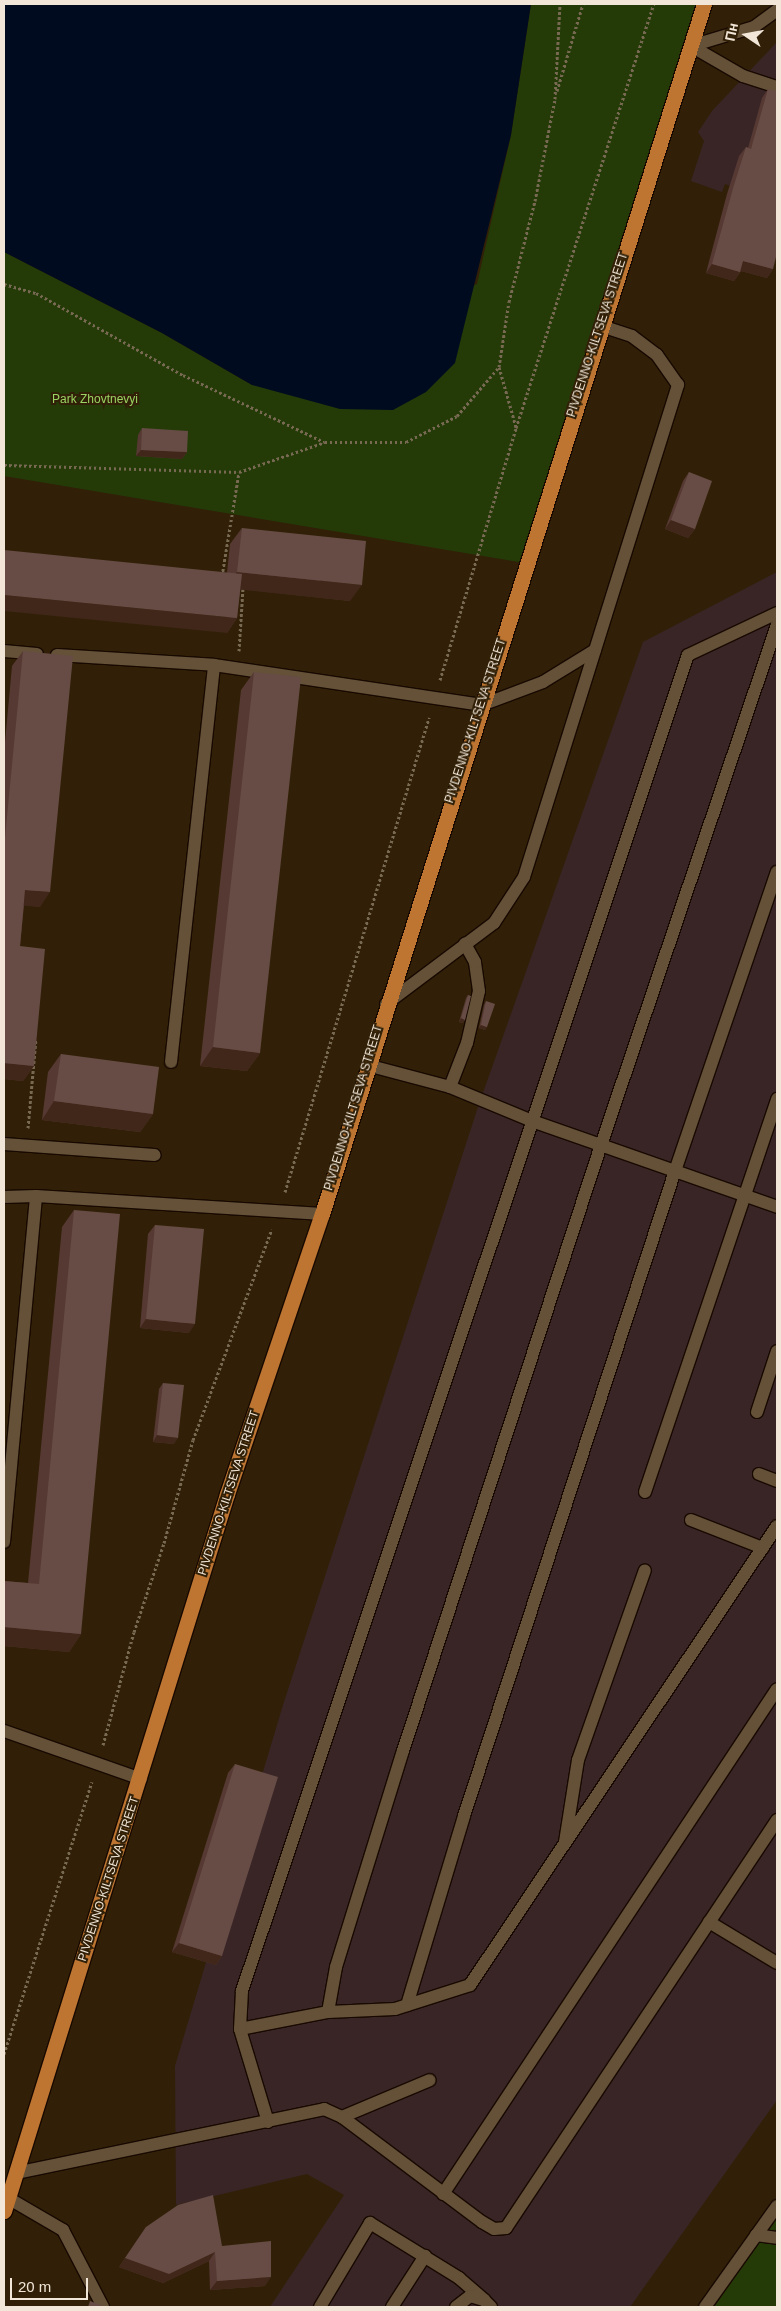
<!DOCTYPE html>
<html>
<head>
<meta charset="utf-8">
<style>
	body { margin:0 }
	#map { position:relative; width:781px; height:2311px; overflow:hidden; background:#312007; font-family:Arial,sans-serif }
	div>[style] { position:absolute }
	.industrial>* { inset:0; background:#392526 }
	.green>* { inset:0; background:#243b08 }
	.water>* { inset:0; background:#000b1f }
	.path>* { height:3px; margin-top:-1.5px; transform-origin:0; background:repeating-linear-gradient(90deg,#786953 0 2.5px,transparent 0 5px) }
	.roads { filter:drop-shadow(1px 0 #180900) drop-shadow(-1px 0 #180900) drop-shadow(0 1px #180900) drop-shadow(0 -1px #180900) }
	.lane>* { height:12px; margin:-6px; padding:0 6px; transform-origin:6px; border-radius:6px; background:#645138 }
	.primary>* { height:15px; margin:-7.5px; padding:0 7.5px; transform-origin:7.5px; border-radius:7.5px; background:#bd7531 }
	.wall>* { inset:0; background:#563933 }
	.shaded-wall>* { inset:0; background:#40271a }
	.building>* { inset:0; background:#664c45 }
	span { translate:-50% -50%; white-space:nowrap; text-align:center; line-height:1.15; -webkit-text-stroke:4px #312007; paint-order:stroke }
	.street-label { font-size:12px; color:#f1e6d7 }
	.park-label { font-size:12px; color:#9ad462 }
	.frame { position:absolute; inset:0; border:5px solid #f1e6d7; pointer-events:none }
	.north { position:absolute; left:721px; top:10px; width:50px; height:50px; -webkit-text-stroke:4px #312007; paint-order:stroke; rotate:282deg; font-size:14px; font-weight:700; line-height:20px; text-align:center; color:#f1e6d7 }
	.north::after { content:''; display:block; margin:auto; width:18px; height:22px; background:#f1e6d7; clip-path:polygon(50% 0,100% 100%,50% 72%,0 100%) }
	.scale { position:absolute; left:10px; top:2278px; width:78px; height:22px; box-sizing:border-box; border:2px solid #f1e6d7; border-top:0; padding-left:6px; font-size:15px; line-height:18px; white-space:nowrap; color:#f1e6d7; -webkit-text-stroke:4px #312007; paint-order:stroke }
</style>
</head>
<body>
<div id="map">
	<div class="industrial">
		<i style="clip-path:polygon(777px 42px,777px 201px,725px 184px,722px 192px,691px 181px,704px 141px,698px 132px,712px 111px)"></i>
		<i style="clip-path:polygon(777px 572px,777px 2100px,630px 2307px,270px 2307px,344px 2195px,307px 2174px,176px 2205px,175px 2066px,283px 1705px,479px 1104px,643px 642px)"></i>
	</div>
	<div class="green">
		<i style="clip-path:polygon(531px 4px,703px 4px,525px 563px,4px 476px,4px 252px,162px 333px,252px 385px,477px 284px,511px 135px)"></i>
		<i style="clip-path:polygon(777px 2216px,777px 2307px,714px 2307px)"></i>
	</div>
	<div class="water">
		<i style="clip-path:polygon(4px 4px,531px 4px,511px 135px,455px 363px,426px 392px,393px 410px,340px 409px,252px 385px,162px 333px,4px 252px)"></i>
	</div>
	<div class="path">
		<i style="left:557px;top:91px;width:91px;rotate:-73.4deg"></i>
		<i style="left:4px;top:284px;width:33px;rotate:16deg"></i>
		<i style="left:36px;top:293px;width:168px;rotate:29.2deg"></i>
		<i style="left:183px;top:375px;width:156px;rotate:25.4deg"></i>
		<i style="left:516px;top:427px;width:62px;rotate:-105.8deg"></i>
		<i style="left:499px;top:367px;width:66px;rotate:-81.3deg"></i>
		<i style="left:509px;top:302px;width:104px;rotate:-75.6deg"></i>
		<i style="left:535px;top:201px;width:104px;rotate:-78.9deg"></i>
		<i style="left:555px;top:99px;width:95px;rotate:-87deg"></i>
		<i style="left:4px;top:465px;width:235px;rotate:1.7deg"></i>
		<i style="left:239px;top:472px;width:91px;rotate:-19.2deg"></i>
		<i style="left:325px;top:442px;width:81px"></i>
		<i style="left:406px;top:442px;width:57px;rotate:-27deg"></i>
		<i style="left:457px;top:416px;width:65px;rotate:-49.4deg"></i>
		<i style="left:222px;top:576px;width:105px;rotate:-80.7deg"></i>
		<i style="left:239px;top:651px;width:64px;rotate:-86.4deg"></i>
		<i style="left:440px;top:680px;width:263px;rotate:-73.2deg"></i>
		<i style="left:516px;top:428px;width:446px;rotate:-72deg"></i>
		<i style="left:28px;top:1128px;width:89px;rotate:-84.9deg"></i>
		<i style="left:285px;top:1192px;width:496px;rotate:-73.1deg"></i>
		<i style="left:103px;top:1745px;width:117px;rotate:-74.7deg"></i>
		<i style="left:134px;top:1632px;width:94px;rotate:-71.4deg"></i>
		<i style="left:164px;top:1543px;width:107px;rotate:-74.3deg"></i>
		<i style="left:193px;top:1440px;width:225px;rotate:-69.5deg"></i>
		<i style="left:4px;top:2054px;width:286px;rotate:-72.1deg"></i>
	</div>
	<div class="roads">
		<div class="lane">
			<i style="left:691px;top:46px;width:60px;rotate:30deg"></i>
			<i style="left:743px;top:76px;width:36px;rotate:18deg"></i>
			<i style="left:691px;top:46px;width:66px;rotate:-16.8deg"></i>
			<i style="left:754px;top:27px;width:29px;rotate:-36deg"></i>
			<i style="left:4px;top:651px;width:33px;rotate:5deg"></i>
			<i style="left:57px;top:655px;width:157px;rotate:3.6deg"></i>
			<i style="left:214px;top:665px;width:271px;rotate:8.5deg"></i>
			<i style="left:482px;top:705px;width:65px;rotate:-20.7deg"></i>
			<i style="left:543px;top:682px;width:61px;rotate:-31.6deg"></i>
			<i style="left:386px;top:1004px;width:135px;rotate:-36.9deg"></i>
			<i style="left:494px;top:923px;width:55px;rotate:-56.9deg"></i>
			<i style="left:524px;top:877px;width:516px;rotate:-72.62deg"></i>
			<i style="left:678px;top:385px;width:37px;rotate:-125deg"></i>
			<i style="left:657px;top:355px;width:31px;rotate:-143deg"></i>
			<i style="left:632px;top:336px;width:33px;rotate:-162deg"></i>
			<i style="left:171px;top:1062px;width:399px;rotate:-83.8deg"></i>
			<i style="left:367px;top:1065px;width:86px;rotate:14.8deg"></i>
			<i style="left:450px;top:1087px;width:89px;rotate:22.5deg"></i>
			<i style="left:532px;top:1121px;width:260px;rotate:19.3deg"></i>
			<i style="left:450px;top:1087px;width:47px;rotate:-68.9deg"></i>
			<i style="left:467px;top:1043px;width:53px;rotate:-77deg"></i>
			<i style="left:479px;top:991px;width:29px;rotate:-98deg"></i>
			<i style="left:475px;top:962px;width:21px;rotate:-119deg"></i>
			<i style="left:4px;top:1144px;width:151px;rotate:4.2deg"></i>
			<i style="left:4px;top:1197px;width:32px;rotate:-2deg"></i>
			<i style="left:36px;top:1196px;width:287px;rotate:3.6deg"></i>
			<i style="left:757px;top:1412px;width:64px;rotate:-71.8deg"></i>
			<i style="left:759px;top:1474px;width:19px;rotate:21deg"></i>
			<i style="left:645px;top:1492px;width:415px;rotate:-71.4deg"></i>
			<i style="left:691px;top:1520px;width:77px;rotate:21.3deg"></i>
			<i style="left:4px;top:1542px;width:347px;rotate:-84.7deg"></i>
			<i style="left:4px;top:1731px;width:145px;rotate:19.3deg"></i>
			<i style="left:565px;top:1842px;width:83px;rotate:-81deg"></i>
			<i style="left:578px;top:1760px;width:201px;rotate:-70.6deg"></i>
			<i style="left:709px;top:1922px;width:79px;rotate:31.1deg"></i>
			<i style="left:407px;top:2005px;width:197px;rotate:-73.2deg"></i>
			<i style="left:464px;top:1816px;width:679px;rotate:-71.89deg"></i>
			<i style="left:675px;top:1171px;width:316px;rotate:-71.2deg"></i>
			<i style="left:328px;top:2012px;width:46px;rotate:-79.9deg"></i>
			<i style="left:336px;top:1967px;width:226px;rotate:-72.8deg"></i>
			<i style="left:403px;top:1751px;width:638px;rotate:-71.91deg"></i>
			<i style="left:601px;top:1145px;width:549px;rotate:-71.3deg"></i>
			<i style="left:240px;top:2029px;width:90px;rotate:-10.9deg"></i>
			<i style="left:328px;top:2012px;width:67px;rotate:-2.6deg"></i>
			<i style="left:395px;top:2009px;width:79px;rotate:-17.7deg"></i>
			<i style="left:470px;top:1985px;width:552px;rotate:-56.22deg"></i>
			<i style="left:342px;top:2117px;width:95px;rotate:-22.8deg"></i>
			<i style="left:268px;top:2122px;width:97px;rotate:-106.8deg"></i>
			<i style="left:240px;top:2029px;width:38px;rotate:-87deg"></i>
			<i style="left:242px;top:1991px;width:1408px;rotate:-71.54deg"></i>
			<i style="left:688px;top:655px;width:98px;rotate:-25.3deg"></i>
			<i style="left:16px;top:2173px;width:315px;rotate:-11.7deg"></i>
			<i style="left:324px;top:2109px;width:20px;rotate:24deg"></i>
			<i style="left:342px;top:2117px;width:175px;rotate:36.9deg"></i>
			<i style="left:482px;top:2222px;width:14px;rotate:30deg"></i>
			<i style="left:494px;top:2229px;width:12px;rotate:-5deg"></i>
			<i style="left:506px;top:2228px;width:490px;rotate:-56.4deg"></i>
			<i style="left:443px;top:2194px;width:605px;rotate:-56.52deg"></i>
			<i style="left:8px;top:2198px;width:64px;rotate:30.2deg"></i>
			<i style="left:63px;top:2230px;width:87px;rotate:62.5deg"></i>
			<i style="left:756px;top:2235px;width:21px;rotate:8deg"></i>
			<i style="left:320px;top:2307px;width:98px;rotate:-59.2deg"></i>
			<i style="left:370px;top:2223px;width:105px;rotate:31.7deg"></i>
			<i style="left:459px;top:2278px;width:33px;rotate:41deg"></i>
			<i style="left:392px;top:2307px;width:61px;rotate:-57.1deg"></i>
			<i style="left:456px;top:2307px;width:18px;rotate:-38deg"></i>
			<i style="left:470px;top:2296px;width:15px;rotate:16deg"></i>
			<i style="left:484px;top:2300px;width:10px;rotate:45deg"></i>
			<i style="left:705px;top:2307px;width:124px;rotate:-54.5deg"></i>
		</div>
		<div class="primary">
			<i style="left:4px;top:2211px;width:751px;rotate:-72.72deg"></i>
			<i style="left:227px;top:1494px;width:296px;rotate:-71.3deg"></i>
			<i style="left:322px;top:1214px;width:1269px;rotate:-72.48deg"></i>
		</div>
	</div>
	<div class="wall">
		<i style="clip-path:polygon(768px 89px,773px 269px,767px 278px,741px 271px,734px 281px,706px 273px,727px 194px,739px 156px,746px 147px,748px 148px,762px 98px)"></i>
		<i style="clip-path:polygon(142px 428px,187px 452px,182px 459px,136px 456px,138px 435px)"></i>
		<i style="clip-path:polygon(689px 472px,695px 529px,688px 538px,665px 529px,683px 481px)"></i>
		<i style="clip-path:polygon(242px 528px,350px 601px,240px 589px,237px 618px,227px 633px,227px 573px,230px 544px)"></i>
		<i style="clip-path:polygon(23px 651px,40px 907px,24px 905px,20px 946px,34px 1066px,23px 1081px,4px 1079px,4px 753px,12px 666px)"></i>
		<i style="clip-path:polygon(254px 672px,260px 1053px,247px 1071px,200px 1066px,241px 690px)"></i>
		<i style="clip-path:polygon(468px 995px,465px 1020px,463px 1023px,459px 1022px,466px 998px)"></i>
		<i style="clip-path:polygon(486px 1001px,487px 1027px,485px 1030px,479px 1028px,484px 1005px)"></i>
		<i style="clip-path:polygon(61px 1054px,153px 1114px,140px 1132px,42px 1120px,48px 1072px)"></i>
		<i style="clip-path:polygon(74px 1210px,81px 1634px,69px 1652px,4px 1646px,4px 1581px,28px 1583px,62px 1227px)"></i>
		<i style="clip-path:polygon(155px 1225px,189px 1333px,140px 1328px,148px 1234px)"></i>
		<i style="clip-path:polygon(163px 1383px,174px 1444px,153px 1442px,159px 1389px)"></i>
		<i style="clip-path:polygon(235px 1764px,222px 1956px,216px 1965px,172px 1952px,228px 1773px)"></i>
		<i style="clip-path:polygon(146px 2227px,222px 2246px,265px 2286px,210px 2290px,209px 2261px,163px 2283px,119px 2267px)"></i>
	</div>
	<div class="shaded-wall">
		<i style="clip-path:polygon(743px 261px,773px 269px,767px 278px,737px 270px)"></i>
		<i style="clip-path:polygon(712px 264px,740px 272px,734px 281px,706px 273px)"></i>
		<i style="clip-path:polygon(141px 450px,187px 452px,182px 459px,136px 456px)"></i>
		<i style="clip-path:polygon(671px 520px,695px 529px,688px 538px,665px 529px)"></i>
		<i style="clip-path:polygon(237px 572px,362px 585px,350px 601px,225px 588px)"></i>
		<i style="clip-path:polygon(4px 595px,237px 618px,227px 633px,4px 611px)"></i>
		<i style="clip-path:polygon(25px 890px,50px 892px,40px 907px,15px 905px)"></i>
		<i style="clip-path:polygon(461px 1018px,465px 1020px,463px 1023px,459px 1022px)"></i>
		<i style="clip-path:polygon(481px 1025px,487px 1027px,485px 1030px,479px 1028px)"></i>
		<i style="clip-path:polygon(213px 1047px,260px 1053px,247px 1071px,200px 1066px)"></i>
		<i style="clip-path:polygon(4px 1063px,34px 1066px,23px 1081px,4px 1079px)"></i>
		<i style="clip-path:polygon(54px 1101px,153px 1114px,140px 1132px,42px 1120px)"></i>
		<i style="clip-path:polygon(146px 1319px,195px 1324px,189px 1333px,140px 1328px)"></i>
		<i style="clip-path:polygon(157px 1435px,178px 1438px,174px 1444px,153px 1442px)"></i>
		<i style="clip-path:polygon(4px 1627px,81px 1634px,69px 1652px,4px 1646px)"></i>
		<i style="clip-path:polygon(179px 1943px,222px 1956px,216px 1965px,172px 1952px)"></i>
		<i style="clip-path:polygon(215px 2252px,209px 2261px,163px 2283px,119px 2267px,125px 2258px)"></i>
		<i style="clip-path:polygon(271px 2277px,265px 2286px,210px 2290px,217px 2281px)"></i>
	</div>
	<div class="building">
		<i style="clip-path:polygon(768px 89px,777px 91px,777px 253px,773px 269px,743px 261px,740px 272px,712px 264px,734px 185px,746px 147px,751px 149px)"></i>
		<i style="clip-path:polygon(142px 428px,188px 431px,187px 452px,141px 450px)"></i>
		<i style="clip-path:polygon(689px 472px,712px 481px,695px 529px,671px 520px)"></i>
		<i style="clip-path:polygon(242px 528px,366px 541px,362px 585px,237px 572px)"></i>
		<i style="clip-path:polygon(4px 550px,242px 574px,237px 618px,4px 595px)"></i>
		<i style="clip-path:polygon(23px 651px,73px 656px,50px 892px,25px 890px,20px 946px,45px 949px,34px 1066px,4px 1063px,4px 848px)"></i>
		<i style="clip-path:polygon(254px 672px,301px 677px,260px 1053px,213px 1047px)"></i>
		<i style="clip-path:polygon(468px 995px,471px 996px,465px 1020px,461px 1018px)"></i>
		<i style="clip-path:polygon(486px 1001px,495px 1004px,487px 1027px,481px 1025px)"></i>
		<i style="clip-path:polygon(61px 1054px,159px 1067px,153px 1114px,54px 1101px)"></i>
		<i style="clip-path:polygon(74px 1210px,120px 1214px,81px 1634px,4px 1627px,4px 1581px,39px 1584px)"></i>
		<i style="clip-path:polygon(155px 1225px,204px 1229px,195px 1324px,146px 1319px)"></i>
		<i style="clip-path:polygon(163px 1383px,184px 1385px,178px 1438px,157px 1435px)"></i>
		<i style="clip-path:polygon(235px 1764px,278px 1777px,222px 1956px,179px 1943px)"></i>
		<i style="clip-path:polygon(213px 2195px,222px 2246px,271px 2241px,271px 2277px,217px 2281px,215px 2252px,169px 2274px,125px 2258px,146px 2227px,178px 2205px)"></i>
		<i style="clip-path:polygon(90px 2301px,106px 2307px,88px 2307px)"></i>
	</div>
	<div class="street-label">
		<span style="left:598px;top:335px;rotate:-72deg">PIVDENNO-KILTSEVA STREET</span>
		<span style="left:476px;top:721px;rotate:-72deg">PIVDENNO-KILTSEVA STREET</span>
		<span style="left:354px;top:1108px;rotate:-73deg">PIVDENNO-KILTSEVA STREET</span>
		<span style="left:229px;top:1493px;rotate:-72deg">PIVDENNO-KILTSEVA STREET</span>
		<span style="left:109px;top:1879px;rotate:-72deg">PIVDENNO-KILTSEVA STREET</span>
	</div>
	<div class="park-label">
		<span style="left:95px;top:400px">Park Zhovtnevyi</span>
	</div>
	<div class="frame"></div>
	<div class="north">Пн</div>
	<div class="scale">20 m</div>
</div>
</body>
</html>
